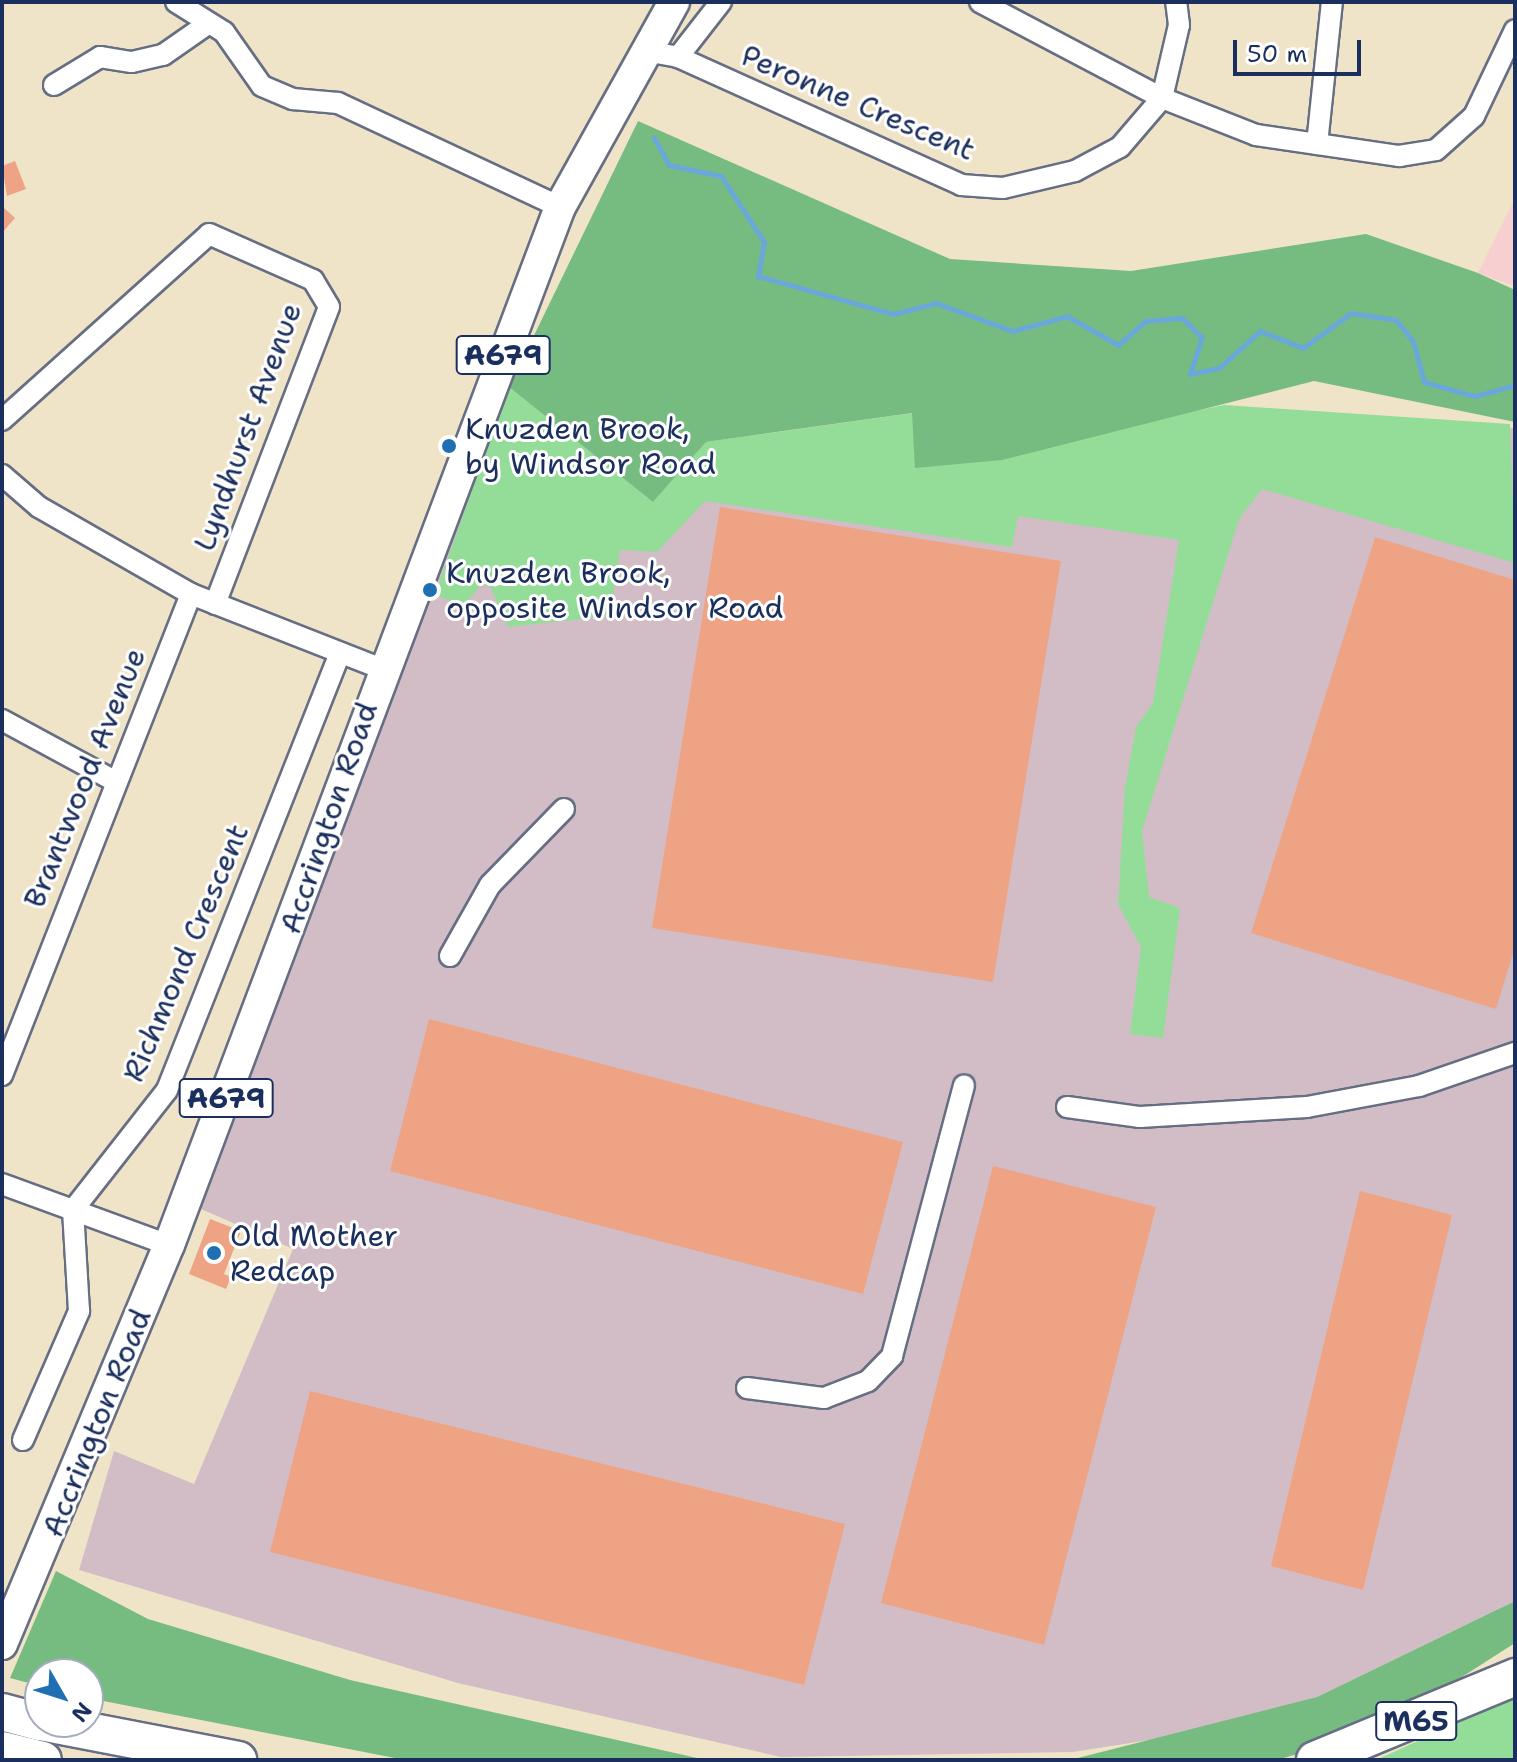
<!DOCTYPE html>
<html>
<head>
<meta charset="utf-8">
<style>
	body { margin:0 }
	#map { position:relative; width:1517px; height:1762px; overflow:hidden; background:#f0e4c8; font-family:"Shantell Sans",sans-serif }
	div>[style] { position:absolute }
	.built>* { inset:0; background:#f7cfd1 }
	.industrial>* { inset:0; background:#d2bdc6 }
	.green>* { inset:0; background:#93dd98 }
	.forest>* { inset:0; background:#76bc80 }
	.stream>* { height:5px; margin:-2.5px; padding:0 2.5px; transform-origin:2.5px; border-radius:2.5px; background:#6aa7db }
	.building>* { inset:0; background:#eea484 }
	.roads { filter:drop-shadow(2px 0 #666e83) drop-shadow(-2px 0 #666e83) drop-shadow(0 2px #666e83) drop-shadow(0 -2px #666e83) }
	.street>* { height:20px; margin:-10px; padding:0 10px; transform-origin:10px; border-radius:10px; background:#fff }
	.primary>* { height:30px; margin:-15px; padding:0 15px; transform-origin:15px; border-radius:15px; background:#fff }
	.highway>* { height:36px; margin:-18px; padding:0 18px; transform-origin:18px; border-radius:18px; background:#fff }
	.dots>* { width:22px; height:22px; translate:-50% -50%; box-sizing:border-box; border:4px solid #fff; border-radius:50% }
	span { translate:-50% -50%; white-space:nowrap; text-align:center; line-height:1.15; -webkit-text-stroke:6px #fff; paint-order:stroke }
	.shield-label span { padding:2px 6px; background:#fff; border:2px solid; border-radius:6px; -webkit-text-stroke-width:0 }
	.shield-label { font-size:28px; color:#1b2f5e; font-weight:700 }
	.street-label { font-size:30px; color:#1b2f5e }
	.poi-label { font-size:30px; color:#1b2f5e }
	.left { translate:0 -50%; text-align:left }
	.frame { position:absolute; inset:0; border:4px solid #1b2f5e; pointer-events:none }
	.north { position:absolute; left:24px; top:1658px; width:80px; height:80px; box-sizing:border-box; background:#fff; border:2px solid #a4acbf; border-radius:50%; rotate:129deg; font-size:22px; font-weight:700; line-height:32px; text-align:center; color:#1b2f5e }
	.north::after { content:''; display:block; margin:auto; width:28px; height:36px; background:#1f6fb2; clip-path:polygon(50% 0,100% 100%,50% 72%,0 100%) }
	.scale { position:absolute; left:1233px; top:40px; width:128px; height:36px; box-sizing:border-box; border:4px solid #1b2f5e; border-top:0; padding-left:10px; font-size:24px; line-height:28px; white-space:nowrap; color:#1b2f5e; -webkit-text-stroke:6px #fff; paint-order:stroke }
</style>
</head>
<body>
<div id="map">
	<div class="built">
		<i style="clip-path:polygon(1515px 198px,1515px 286px,1478px 273px)"></i>
	</div>
	<div class="industrial">
		<i style="clip-path:polygon(509px 387px,653px 502px,706px 442px,915px 467px,1515px 428px,1515px 1601px,1317px 1697px,1200px 1732px,1073px 1752px,781px 1757px,458px 1683px,79px 1570px,114px 1451px,194px 1484px,293px 1249px,201px 1209px)"></i>
	</div>
	<div class="green">
		<i style="clip-path:polygon(509px 387px,653px 502px,706px 442px,913px 413px,916px 468px,1224px 405px,1510px 424px,1515px 563px,1262px 489px,1239px 519px,1142px 831px,1149px 897px,1180px 908px,1163px 1038px,1130px 1034px,1141px 947px,1118px 904px,1125px 788px,1136px 727px,1153px 703px,1179px 540px,1018px 516px,1012px 547px,705px 501px,657px 552px,620px 550px,610px 616px,508px 627px,490px 586px,481px 585px,463px 607px,435px 594px)"></i>
		<i style="clip-path:polygon(1515px 1694px,1515px 1760px,1376px 1760px,1477px 1714px)"></i>
	</div>
	<div class="forest">
		<i style="clip-path:polygon(638px 121px,950px 259px,1131px 271px,1366px 234px,1478px 273px,1515px 290px,1515px 422px,1314px 381px,1002px 460px,915px 468px,912px 413px,706px 442px,653px 502px,509px 387px)"></i>
		<i style="clip-path:polygon(56px 1571px,148px 1619px,350px 1680px,706px 1760px,405px 1760px,88px 1698px,88px 1674px,40px 1674px,40px 1686px,10px 1678px)"></i>
		<i style="clip-path:polygon(1515px 1601px,1515px 1643px,1404px 1714px,1344px 1740px,1277px 1760px,1070px 1760px,1317px 1697px)"></i>
	</div>
	<div class="stream">
		<i style="left:654px;top:138px;width:31px;rotate:61deg"></i>
		<i style="left:669px;top:165px;width:53px;rotate:11.9deg"></i>
		<i style="left:721px;top:176px;width:79px;rotate:56.9deg"></i>
		<i style="left:764px;top:242px;width:35px;rotate:100deg"></i>
		<i style="left:758px;top:276px;width:140px;rotate:15.7deg"></i>
		<i style="left:893px;top:314px;width:44px;rotate:-14.3deg"></i>
		<i style="left:936px;top:303px;width:82px;rotate:20deg"></i>
		<i style="left:1013px;top:331px;width:56px;rotate:-15.5deg"></i>
		<i style="left:1067px;top:316px;width:59px;rotate:29.6deg"></i>
		<i style="left:1118px;top:345px;width:37px;rotate:-41deg"></i>
		<i style="left:1146px;top:321px;width:36px;rotate:-5deg"></i>
		<i style="left:1182px;top:318px;width:28px;rotate:44deg"></i>
		<i style="left:1202px;top:337px;width:39px;rotate:108deg"></i>
		<i style="left:1190px;top:374px;width:30px;rotate:-12deg"></i>
		<i style="left:1219px;top:368px;width:55px;rotate:-42.1deg"></i>
		<i style="left:1260px;top:331px;width:46px;rotate:21.6deg"></i>
		<i style="left:1303px;top:348px;width:59px;rotate:-36.1deg"></i>
		<i style="left:1351px;top:313px;width:46px;rotate:8.8deg"></i>
		<i style="left:1396px;top:320px;width:27px;rotate:51deg"></i>
		<i style="left:1413px;top:341px;width:42px;rotate:75deg"></i>
		<i style="left:1424px;top:382px;width:53px;rotate:15.4deg"></i>
		<i style="left:1475px;top:396px;width:41px;rotate:-15.4deg"></i>
	</div>
	<div class="building">
		<i style="clip-path:polygon(15px 161px,26px 189px,7px 196px,2px 166px)"></i>
		<i style="clip-path:polygon(2px 206px,15px 218px,2px 233px)"></i>
		<i style="clip-path:polygon(720px 507px,1061px 561px,993px 982px,652px 928px)"></i>
		<i style="clip-path:polygon(1375px 537px,1515px 580px,1515px 947px,1496px 1009px,1251px 933px)"></i>
		<i style="clip-path:polygon(429px 1019px,903px 1142px,863px 1294px,390px 1171px)"></i>
		<i style="clip-path:polygon(993px 1166px,1156px 1207px,1044px 1645px,881px 1603px)"></i>
		<i style="clip-path:polygon(1360px 1191px,1452px 1215px,1363px 1590px,1271px 1566px)"></i>
		<i style="clip-path:polygon(210px 1219px,241px 1231px,224px 1274px,231px 1277px,226px 1289px,189px 1274px)"></i>
		<i style="clip-path:polygon(310px 1391px,845px 1524px,804px 1685px,270px 1552px)"></i>
	</div>
	<div class="roads">
		<div class="street">
			<i style="left:176px;top:2px;width:57px;rotate:32deg"></i>
			<i style="left:224px;top:32px;width:66px;rotate:54.9deg"></i>
			<i style="left:262px;top:86px;width:34px;rotate:23deg"></i>
			<i style="left:293px;top:99px;width:45px;rotate:5.1deg"></i>
			<i style="left:338px;top:103px;width:245px;rotate:25.1deg"></i>
			<i style="left:980px;top:2px;width:206px;rotate:27.8deg"></i>
			<i style="left:1162px;top:98px;width:101px;rotate:21.5deg"></i>
			<i style="left:1256px;top:135px;width:145px;rotate:8.4deg"></i>
			<i style="left:1399px;top:156px;width:37px;rotate:-9deg"></i>
			<i style="left:1436px;top:150px;width:51px;rotate:-41.8deg"></i>
			<i style="left:1474px;top:116px;width:95px;rotate:-64.5deg"></i>
			<i style="left:645px;top:51px;width:34px;rotate:10deg"></i>
			<i style="left:678px;top:57px;width:311px;rotate:24.3deg"></i>
			<i style="left:961px;top:185px;width:42px;rotate:4.1deg"></i>
			<i style="left:1003px;top:188px;width:74px;rotate:-13.3deg"></i>
			<i style="left:1075px;top:171px;width:51px;rotate:-28.1deg"></i>
			<i style="left:1120px;top:147px;width:65px;rotate:-49.4deg"></i>
			<i style="left:1162px;top:98px;width:75px;rotate:-76.9deg"></i>
			<i style="left:1179px;top:25px;width:23px;rotate:-97deg"></i>
			<i style="left:678px;top:57px;width:70px;rotate:-52deg"></i>
			<i style="left:54px;top:85px;width:54px;rotate:-31.3deg"></i>
			<i style="left:100px;top:57px;width:32px;rotate:9deg"></i>
			<i style="left:132px;top:62px;width:32px;rotate:-13deg"></i>
			<i style="left:163px;top:55px;width:56px;rotate:-34.8deg"></i>
			<i style="left:1317px;top:144px;width:143px;rotate:-84deg"></i>
			<i style="left:2px;top:420px;width:278px;rotate:-41.9deg"></i>
			<i style="left:209px;top:234px;width:114px;rotate:23.9deg"></i>
			<i style="left:313px;top:280px;width:31px;rotate:59deg"></i>
			<i style="left:329px;top:307px;width:318px;rotate:111deg"></i>
			<i style="left:2px;top:475px;width:49px;rotate:40.9deg"></i>
			<i style="left:39px;top:507px;width:175px;rotate:29.8deg"></i>
			<i style="left:191px;top:594px;width:205px;rotate:21.4deg"></i>
			<i style="left:2px;top:720px;width:126px;rotate:28.4deg"></i>
			<i style="left:450px;top:956px;width:81px;rotate:-60.6deg"></i>
			<i style="left:490px;top:885px;width:106px;rotate:-45.8deg"></i>
			<i style="left:2px;top:1075px;width:517px;rotate:-68.55deg"></i>
			<i style="left:1067px;top:1107px;width:74px;rotate:7.8deg"></i>
			<i style="left:1140px;top:1117px;width:167px;rotate:-3.4deg"></i>
			<i style="left:1307px;top:1107px;width:114px;rotate:-10.6deg"></i>
			<i style="left:1419px;top:1086px;width:102px;rotate:-19deg"></i>
			<i style="left:2px;top:1184px;width:178px;rotate:20.1deg"></i>
			<i style="left:747px;top:1388px;width:78px;rotate:7.4deg"></i>
			<i style="left:824px;top:1398px;width:47px;rotate:-21.1deg"></i>
			<i style="left:868px;top:1381px;width:35px;rotate:-46deg"></i>
			<i style="left:892px;top:1356px;width:280px;rotate:-75.1deg"></i>
			<i style="left:23px;top:1440px;width:141px;rotate:-66.5deg"></i>
			<i style="left:79px;top:1311px;width:101px;rotate:-93.4deg"></i>
			<i style="left:73px;top:1210px;width:152px;rotate:-51.9deg"></i>
			<i style="left:167px;top:1090px;width:470px;rotate:-68.4deg"></i>
		</div>
		<div class="primary">
			<i style="left:2px;top:1644px;width:433px;rotate:-67.3deg"></i>
			<i style="left:169px;top:1245px;width:1109px;rotate:-69.36deg"></i>
			<i style="left:560px;top:207px;width:235px;rotate:-60.9deg"></i>
		</div>
		<div class="highway">
			<i style="left:2px;top:1712px;width:39px;rotate:15deg"></i>
			<i style="left:41px;top:1722px;width:201px;rotate:10.9deg"></i>
			<i style="left:2px;top:1750px;width:42px;rotate:13.7deg"></i>
			<i style="left:1315px;top:1760px;width:217px;rotate:-22.5deg"></i>
		</div>
	</div>
	<div class="dots">
		<i style="left:449px;top:446px;background:#1f6fb2"></i>
		<i style="left:430px;top:590px;background:#1f6fb2"></i>
		<i style="left:214px;top:1253px;background:#1f6fb2"></i>
	</div>
	<div class="shield-label">
		<span style="left:503px;top:355px">A679</span>
		<span style="left:226px;top:1098px">A679</span>
		<span style="left:1416px;top:1721px">M65</span>
	</div>
	<div class="street-label">
		<span style="left:858px;top:103px;rotate:23deg">Peronne Crescent</span>
		<span style="left:248px;top:427px;rotate:-70deg">Lyndhurst Avenue</span>
		<span style="left:85px;top:778px;rotate:-68deg">Brantwood Avenue</span>
		<span style="left:329px;top:818px;rotate:-71deg">Accrington Road</span>
		<span style="left:186px;top:953px;rotate:-67deg">Richmond Crescent</span>
		<span style="left:97px;top:1423px;rotate:-68deg">Accrington Road</span>
	</div>
	<div class="poi-label">
		<span class="left" style="left:465px;top:446px">Knuzden Brook,<br>by Windsor Road</span>
		<span class="left" style="left:446px;top:590px">Knuzden Brook,<br>opposite Windsor Road</span>
		<span class="left" style="left:230px;top:1253px">Old Mother<br>Redcap</span>
	</div>
	<div class="frame"></div>
	<div class="north">N</div>
	<div class="scale">50 m</div>
</div>
</body>
</html>
